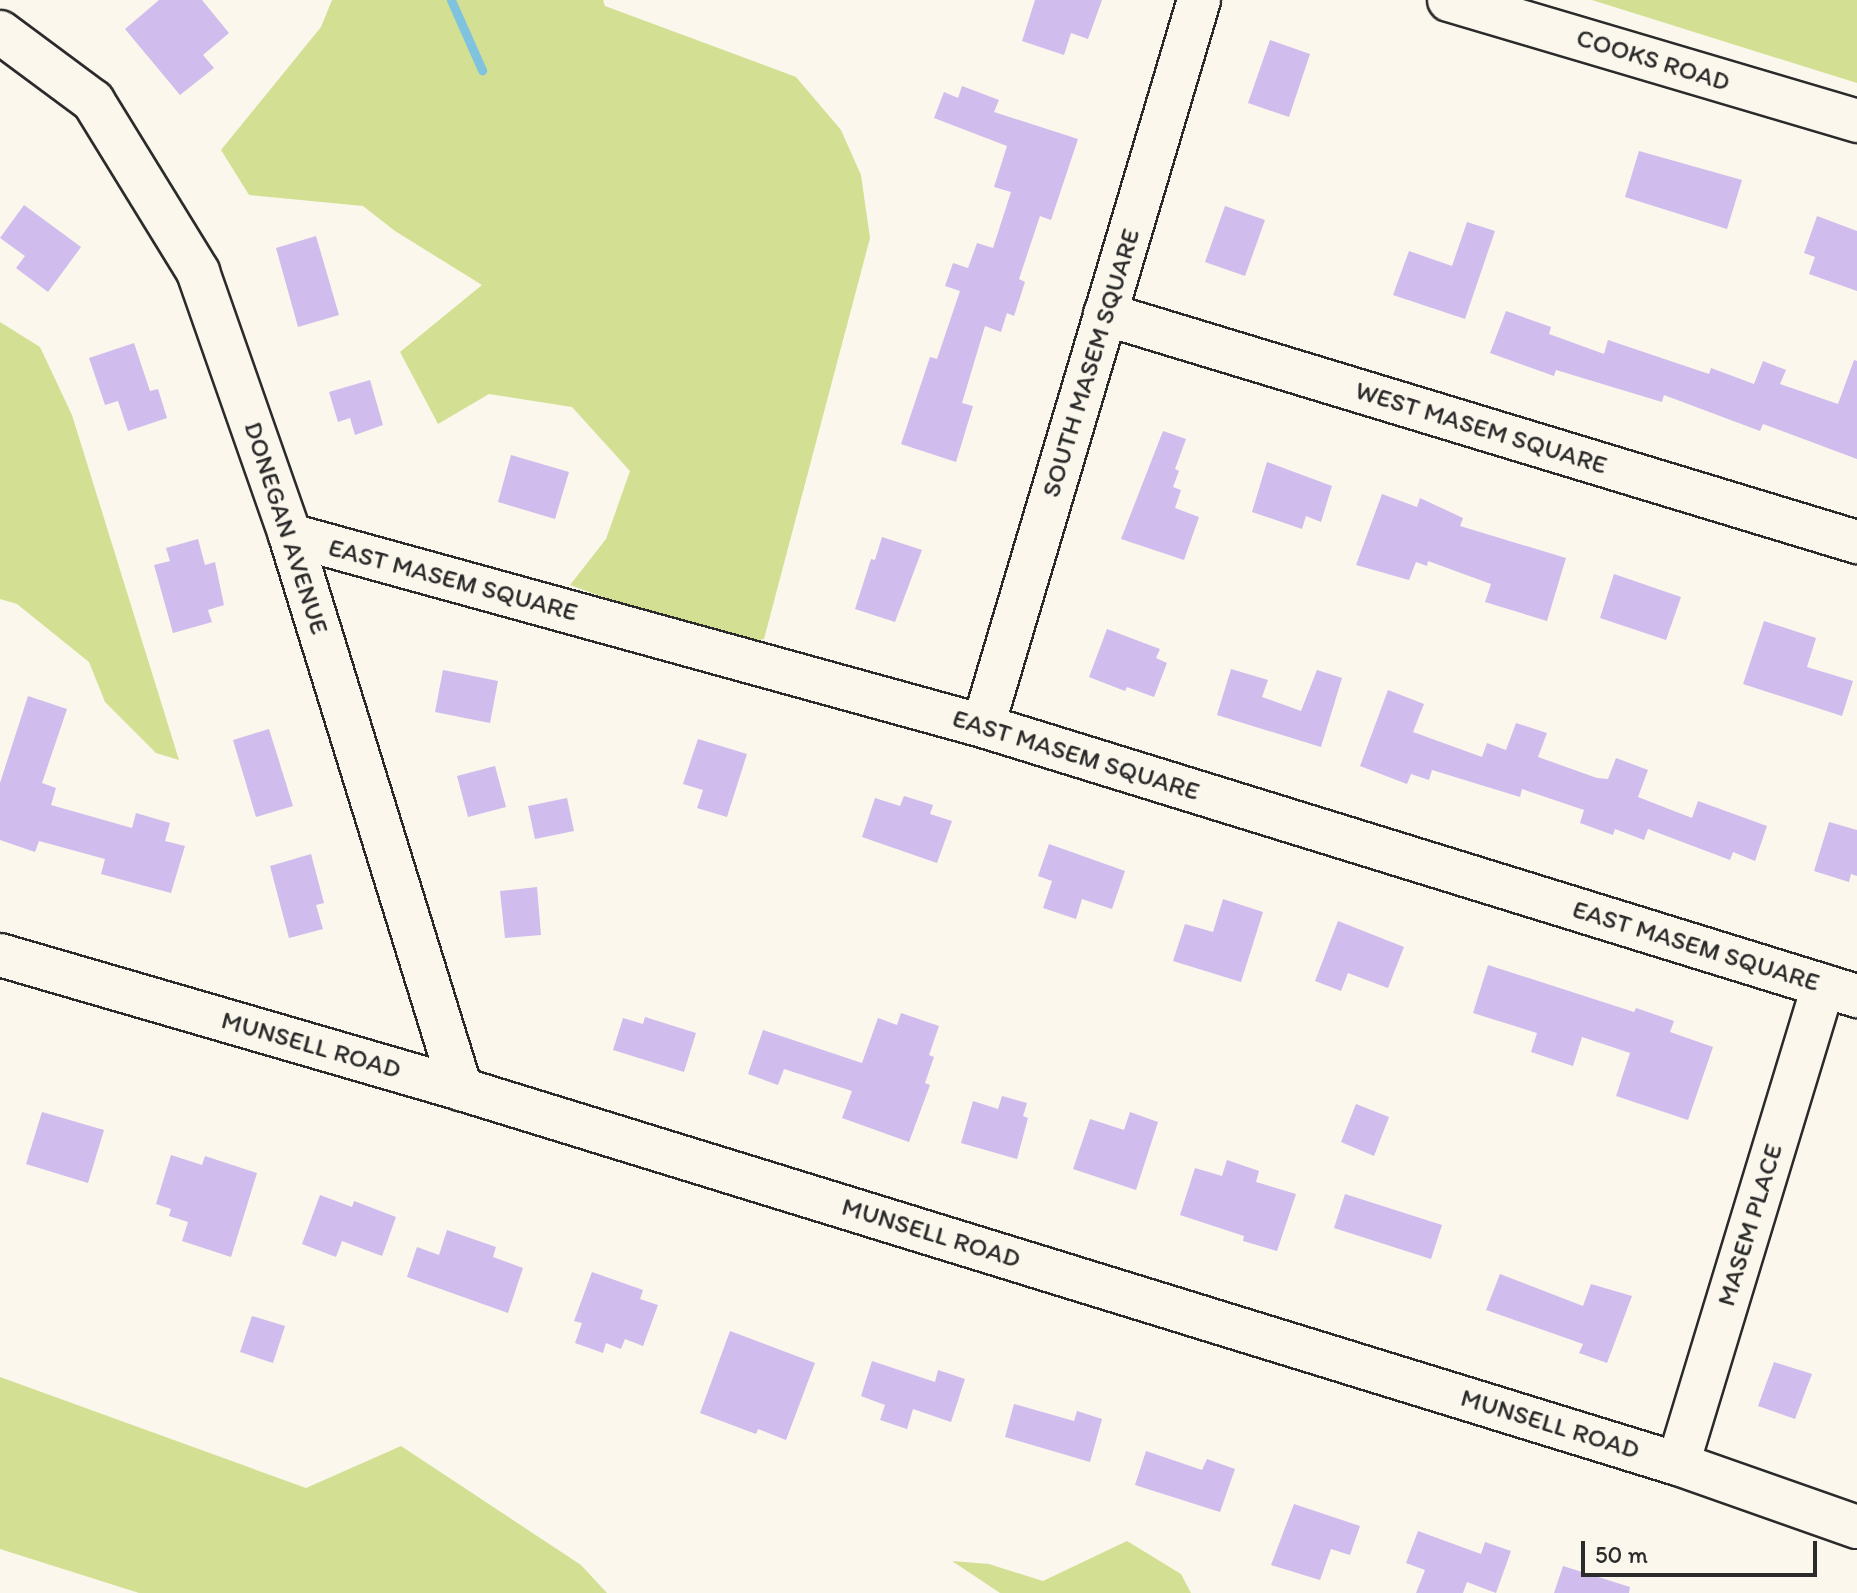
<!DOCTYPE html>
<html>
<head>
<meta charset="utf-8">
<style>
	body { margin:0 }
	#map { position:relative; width:1857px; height:1593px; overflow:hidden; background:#fbf7ec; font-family:Itim,sans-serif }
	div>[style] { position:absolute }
	.green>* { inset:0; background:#d3e094 }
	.stream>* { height:9px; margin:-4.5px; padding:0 4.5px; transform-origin:4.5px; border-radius:4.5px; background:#7fc3df }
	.building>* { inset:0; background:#d0bced }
	.roads { filter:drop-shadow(2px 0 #2b2b2b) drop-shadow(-2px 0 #2b2b2b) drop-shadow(0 2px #2b2b2b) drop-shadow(0 -2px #2b2b2b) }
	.minor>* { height:42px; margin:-21px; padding:0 21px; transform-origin:21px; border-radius:21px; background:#fbf7ec }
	span { translate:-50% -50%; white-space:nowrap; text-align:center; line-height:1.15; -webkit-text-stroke:7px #fbf7ec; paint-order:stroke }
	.street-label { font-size:26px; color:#2b2b2b }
	.scale { position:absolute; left:1581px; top:1541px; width:236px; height:36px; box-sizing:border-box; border:4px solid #2b2b2b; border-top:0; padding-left:10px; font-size:24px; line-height:28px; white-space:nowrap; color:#2b2b2b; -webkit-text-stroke:6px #fbf7ec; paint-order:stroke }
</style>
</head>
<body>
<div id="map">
	<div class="green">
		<i style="clip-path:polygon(332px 0,603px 0,605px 6px,796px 77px,841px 130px,861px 175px,870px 238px,764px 639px,735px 645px,570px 585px,606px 539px,630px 471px,572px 407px,489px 394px,438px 424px,400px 352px,482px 285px,395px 231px,363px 206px,249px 195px,221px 150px,321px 27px)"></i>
		<i style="clip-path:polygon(1592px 0,1857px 0,1857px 83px)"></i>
		<i style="clip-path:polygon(0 322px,40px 347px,72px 415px,179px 760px,156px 753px,105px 702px,89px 662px,17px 604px,0 599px)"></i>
		<i style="clip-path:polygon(0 1377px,306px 1488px,401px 1446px,581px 1565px,607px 1593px,139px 1593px,0 1549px)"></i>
		<i style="clip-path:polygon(1127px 1541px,1181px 1574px,1191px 1593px,1000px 1593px,952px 1561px,989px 1564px,1043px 1581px)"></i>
	</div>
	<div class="stream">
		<i style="left:451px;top:0;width:77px;rotate:66.1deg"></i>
	</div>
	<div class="building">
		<i style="clip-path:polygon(159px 0,202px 0,229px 33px,203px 55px,214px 68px,180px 95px,125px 29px)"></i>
		<i style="clip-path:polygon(1035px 0,1102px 0,1088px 39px,1071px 33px,1064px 55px,1022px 41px)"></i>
		<i style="clip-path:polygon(1270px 40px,1310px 54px,1289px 117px,1248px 103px)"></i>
		<i style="clip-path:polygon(962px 86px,999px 100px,994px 112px,1078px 139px,1051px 220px,1040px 216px,1019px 279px,1025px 282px,1014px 316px,1007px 313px,1001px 332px,985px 326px,962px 403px,973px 406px,956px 462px,901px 444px,930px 357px,937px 359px,960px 291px,945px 286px,953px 263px,968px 268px,977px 243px,993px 248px,1011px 192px,994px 187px,1007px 146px,934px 118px,944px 92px,958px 98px)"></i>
		<i style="clip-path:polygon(1639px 151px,1742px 180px,1727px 229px,1625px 197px)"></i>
		<i style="clip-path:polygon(24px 205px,81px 247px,48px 292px,16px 268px,25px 256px,0 238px)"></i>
		<i style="clip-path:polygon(1225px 206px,1265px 220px,1245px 276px,1205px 262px)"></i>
		<i style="clip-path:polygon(1817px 216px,1857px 231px,1857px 291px,1809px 274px,1815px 257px,1804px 253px)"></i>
		<i style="clip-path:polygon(1467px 222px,1495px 231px,1465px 319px,1393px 295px,1409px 251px,1452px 266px)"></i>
		<i style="clip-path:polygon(316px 236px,339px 315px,298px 327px,276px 248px)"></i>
		<i style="clip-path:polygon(1506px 311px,1551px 327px,1549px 334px,1604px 354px,1608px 340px,1709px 374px,1711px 368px,1754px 384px,1763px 361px,1786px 370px,1780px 384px,1838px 404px,1854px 360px,1857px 361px,1857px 459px,1763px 424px,1760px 431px,1664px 395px,1662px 402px,1556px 370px,1554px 376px,1490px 353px)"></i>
		<i style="clip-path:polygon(134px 343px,150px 391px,158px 389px,167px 418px,128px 431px,118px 401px,105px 405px,89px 358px)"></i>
		<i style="clip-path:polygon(370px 380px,383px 425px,355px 435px,350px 418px,338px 422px,329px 392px)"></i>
		<i style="clip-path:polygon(1163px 431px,1186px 439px,1175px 469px,1179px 471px,1173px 487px,1181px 490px,1175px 508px,1199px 517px,1184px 560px,1121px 539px)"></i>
		<i style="clip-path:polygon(511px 455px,569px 472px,555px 519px,498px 502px)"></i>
		<i style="clip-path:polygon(1267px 462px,1332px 486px,1321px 522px,1306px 516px,1302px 529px,1252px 512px)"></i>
		<i style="clip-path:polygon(1382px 494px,1417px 507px,1420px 498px,1463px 518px,1460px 526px,1566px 558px,1547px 621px,1485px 602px,1491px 584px,1428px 561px,1427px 566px,1416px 562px,1409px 580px,1356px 565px)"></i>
		<i style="clip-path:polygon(882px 537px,922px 550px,895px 622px,855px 609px,871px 559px,875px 560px)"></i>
		<i style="clip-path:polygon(198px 539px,205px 565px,215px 562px,224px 605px,208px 610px,212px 622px,173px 633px,154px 565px,170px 561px,166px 548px)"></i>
		<i style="clip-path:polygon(1614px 574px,1681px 597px,1666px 640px,1600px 618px)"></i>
		<i style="clip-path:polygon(1764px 621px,1816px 638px,1807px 667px,1853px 681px,1842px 716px,1743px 684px)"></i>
		<i style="clip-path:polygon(1107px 629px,1160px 649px,1156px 658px,1167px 663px,1154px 697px,1127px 687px,1125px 691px,1089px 677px)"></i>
		<i style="clip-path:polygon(1231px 669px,1268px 680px,1262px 697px,1301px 711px,1317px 670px,1342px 678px,1321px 747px,1217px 715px)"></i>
		<i style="clip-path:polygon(443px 670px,498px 681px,490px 723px,435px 712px)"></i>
		<i style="clip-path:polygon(1388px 690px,1424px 704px,1413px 732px,1482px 757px,1487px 743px,1506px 750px,1516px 723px,1547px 733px,1538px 757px,1597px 778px,1608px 779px,1616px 758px,1648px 770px,1638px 797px,1692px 818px,1698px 801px,1767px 826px,1755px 861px,1733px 852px,1730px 860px,1648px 829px,1644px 840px,1615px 829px,1613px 835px,1580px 823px,1584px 810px,1522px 789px,1520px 797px,1432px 770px,1429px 780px,1411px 774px,1407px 784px,1360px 766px)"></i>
		<i style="clip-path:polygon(28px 696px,67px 709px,42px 783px,56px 788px,51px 805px,132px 828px,136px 813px,170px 823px,165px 841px,185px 846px,171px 893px,101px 874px,105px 859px,39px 841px,35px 852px,0 840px,0 783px)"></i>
		<i style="clip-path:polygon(269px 729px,293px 806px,256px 817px,233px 740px)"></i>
		<i style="clip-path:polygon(698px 739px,747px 754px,727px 817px,697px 808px,703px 790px,683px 784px)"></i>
		<i style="clip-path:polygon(495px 766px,506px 807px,468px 817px,457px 776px)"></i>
		<i style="clip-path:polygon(904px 796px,933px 805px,930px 814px,952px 821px,937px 863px,862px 837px,875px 798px,900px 806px)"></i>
		<i style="clip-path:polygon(567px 798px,574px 831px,535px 839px,528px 806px)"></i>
		<i style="clip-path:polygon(1829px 822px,1857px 830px,1857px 876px,1851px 874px,1849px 882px,1814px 871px)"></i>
		<i style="clip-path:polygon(1049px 844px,1125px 871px,1112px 909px,1082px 899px,1076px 919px,1043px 908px,1052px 881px,1038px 876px)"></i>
		<i style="clip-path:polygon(311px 854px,324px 903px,316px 905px,323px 929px,289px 938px,270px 866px)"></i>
		<i style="clip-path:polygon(537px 887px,541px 935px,505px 938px,500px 891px)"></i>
		<i style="clip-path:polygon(1223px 899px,1263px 912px,1241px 982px,1173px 961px,1185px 924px,1213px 932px)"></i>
		<i style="clip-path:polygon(1338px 921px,1404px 947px,1388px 988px,1348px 973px,1341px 991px,1315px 981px)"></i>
		<i style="clip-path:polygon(1488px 965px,1634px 1012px,1636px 1008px,1674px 1021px,1670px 1032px,1713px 1047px,1688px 1120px,1616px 1096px,1630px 1053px,1582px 1037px,1573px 1066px,1531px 1052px,1537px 1033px,1473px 1013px)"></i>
		<i style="clip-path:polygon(901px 1013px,939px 1026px,929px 1055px,934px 1057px,925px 1083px,930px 1085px,909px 1142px,842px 1118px,852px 1091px,784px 1069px,778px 1085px,748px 1074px,763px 1030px,862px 1063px,878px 1018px,897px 1025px)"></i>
		<i style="clip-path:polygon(645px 1017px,696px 1033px,684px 1072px,613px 1050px,623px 1018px,643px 1024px)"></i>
		<i style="clip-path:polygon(1002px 1096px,1027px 1103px,1023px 1116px,1028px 1118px,1017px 1159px,961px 1143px,973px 1101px,998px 1109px)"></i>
		<i style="clip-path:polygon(1356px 1104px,1389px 1117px,1374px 1156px,1341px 1142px)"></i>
		<i style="clip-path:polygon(42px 1112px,104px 1130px,88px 1183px,26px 1164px)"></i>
		<i style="clip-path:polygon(1130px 1112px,1158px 1122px,1136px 1190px,1073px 1169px,1090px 1119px,1124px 1130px)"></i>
		<i style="clip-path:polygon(171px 1155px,202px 1165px,205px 1156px,257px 1173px,231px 1257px,182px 1241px,188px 1222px,169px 1216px,171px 1209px,156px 1204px)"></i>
		<i style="clip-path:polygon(1227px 1160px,1259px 1171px,1256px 1182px,1296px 1194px,1277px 1251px,1243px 1241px,1244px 1236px,1180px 1215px,1195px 1168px,1222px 1176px)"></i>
		<i style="clip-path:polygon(1345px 1194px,1442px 1225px,1431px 1259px,1334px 1228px)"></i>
		<i style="clip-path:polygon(320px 1195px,352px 1207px,354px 1201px,396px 1217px,382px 1256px,342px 1241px,336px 1257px,302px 1244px)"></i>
		<i style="clip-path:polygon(447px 1230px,496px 1247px,493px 1257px,523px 1268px,508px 1313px,407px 1277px,417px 1247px,439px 1255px)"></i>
		<i style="clip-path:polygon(592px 1272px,643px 1290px,640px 1299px,658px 1305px,643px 1346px,625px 1339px,621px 1349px,606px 1343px,603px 1353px,575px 1343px,582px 1323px,574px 1321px)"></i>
		<i style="clip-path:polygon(1500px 1274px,1583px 1306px,1591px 1284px,1632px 1296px,1607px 1363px,1579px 1353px,1583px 1344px,1486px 1310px)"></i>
		<i style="clip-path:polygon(252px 1316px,285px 1326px,273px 1363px,240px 1352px)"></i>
		<i style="clip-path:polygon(730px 1331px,815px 1363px,786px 1440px,758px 1429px,756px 1434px,700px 1413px)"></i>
		<i style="clip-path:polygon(872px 1361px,935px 1382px,938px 1370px,965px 1379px,951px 1422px,913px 1409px,907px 1429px,880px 1420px,885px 1405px,861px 1396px)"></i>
		<i style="clip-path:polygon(1774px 1362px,1812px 1374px,1795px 1419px,1758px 1406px)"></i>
		<i style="clip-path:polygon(1014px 1404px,1074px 1421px,1077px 1411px,1102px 1419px,1090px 1462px,1005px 1437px)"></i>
		<i style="clip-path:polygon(1146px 1451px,1202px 1470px,1207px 1459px,1235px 1469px,1220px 1512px,1135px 1485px)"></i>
		<i style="clip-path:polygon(1294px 1504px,1360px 1526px,1350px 1555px,1331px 1549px,1320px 1580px,1271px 1565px)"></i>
		<i style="clip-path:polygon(1418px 1531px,1481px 1554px,1485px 1542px,1511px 1551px,1496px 1593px,1467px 1582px,1463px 1593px,1416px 1593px,1425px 1570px,1406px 1563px)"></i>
		<i style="clip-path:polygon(1563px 1566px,1630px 1587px,1629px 1593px,1554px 1593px)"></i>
	</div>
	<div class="roads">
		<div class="minor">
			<i style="left:1449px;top:0;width:426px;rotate:16.5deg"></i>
			<i style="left:0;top:32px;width:116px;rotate:36.6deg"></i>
			<i style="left:93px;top:101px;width:201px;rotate:58.4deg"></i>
			<i style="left:198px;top:272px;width:279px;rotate:70.7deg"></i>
			<i style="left:290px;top:535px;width:580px;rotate:72.85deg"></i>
			<i style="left:1105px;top:314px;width:786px;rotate:16.87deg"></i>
			<i style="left:290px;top:535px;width:719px;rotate:15.41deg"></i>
			<i style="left:983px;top:726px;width:915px;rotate:17.17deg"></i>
			<i style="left:983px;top:726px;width:757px;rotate:-73.43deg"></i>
			<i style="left:0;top:955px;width:480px;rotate:16.2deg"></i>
			<i style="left:461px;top:1089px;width:1273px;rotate:17.13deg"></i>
			<i style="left:1678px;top:1464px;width:190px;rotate:19.4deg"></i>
			<i style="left:1678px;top:1464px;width:500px;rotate:-73.1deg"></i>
		</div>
	</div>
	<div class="street-label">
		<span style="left:1653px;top:60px;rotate:17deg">COOKS ROAD</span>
		<span style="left:1091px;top:363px;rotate:-73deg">SOUTH MASEM SQUARE</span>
		<span style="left:1481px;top:428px;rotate:17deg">WEST MASEM SQUARE</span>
		<span style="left:286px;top:528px;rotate:72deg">DONEGAN AVENUE</span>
		<span style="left:453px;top:580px;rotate:15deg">EAST MASEM SQUARE</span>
		<span style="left:1076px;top:755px;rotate:17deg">EAST MASEM SQUARE</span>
		<span style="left:1696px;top:946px;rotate:17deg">EAST MASEM SQUARE</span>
		<span style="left:311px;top:1045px;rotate:16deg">MUNSELL ROAD</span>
		<span style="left:1750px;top:1225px;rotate:-73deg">MASEM PLACE</span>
		<span style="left:931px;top:1233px;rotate:17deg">MUNSELL ROAD</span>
		<span style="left:1550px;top:1424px;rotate:17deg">MUNSELL ROAD</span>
	</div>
	<div class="scale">50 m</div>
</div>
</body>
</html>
